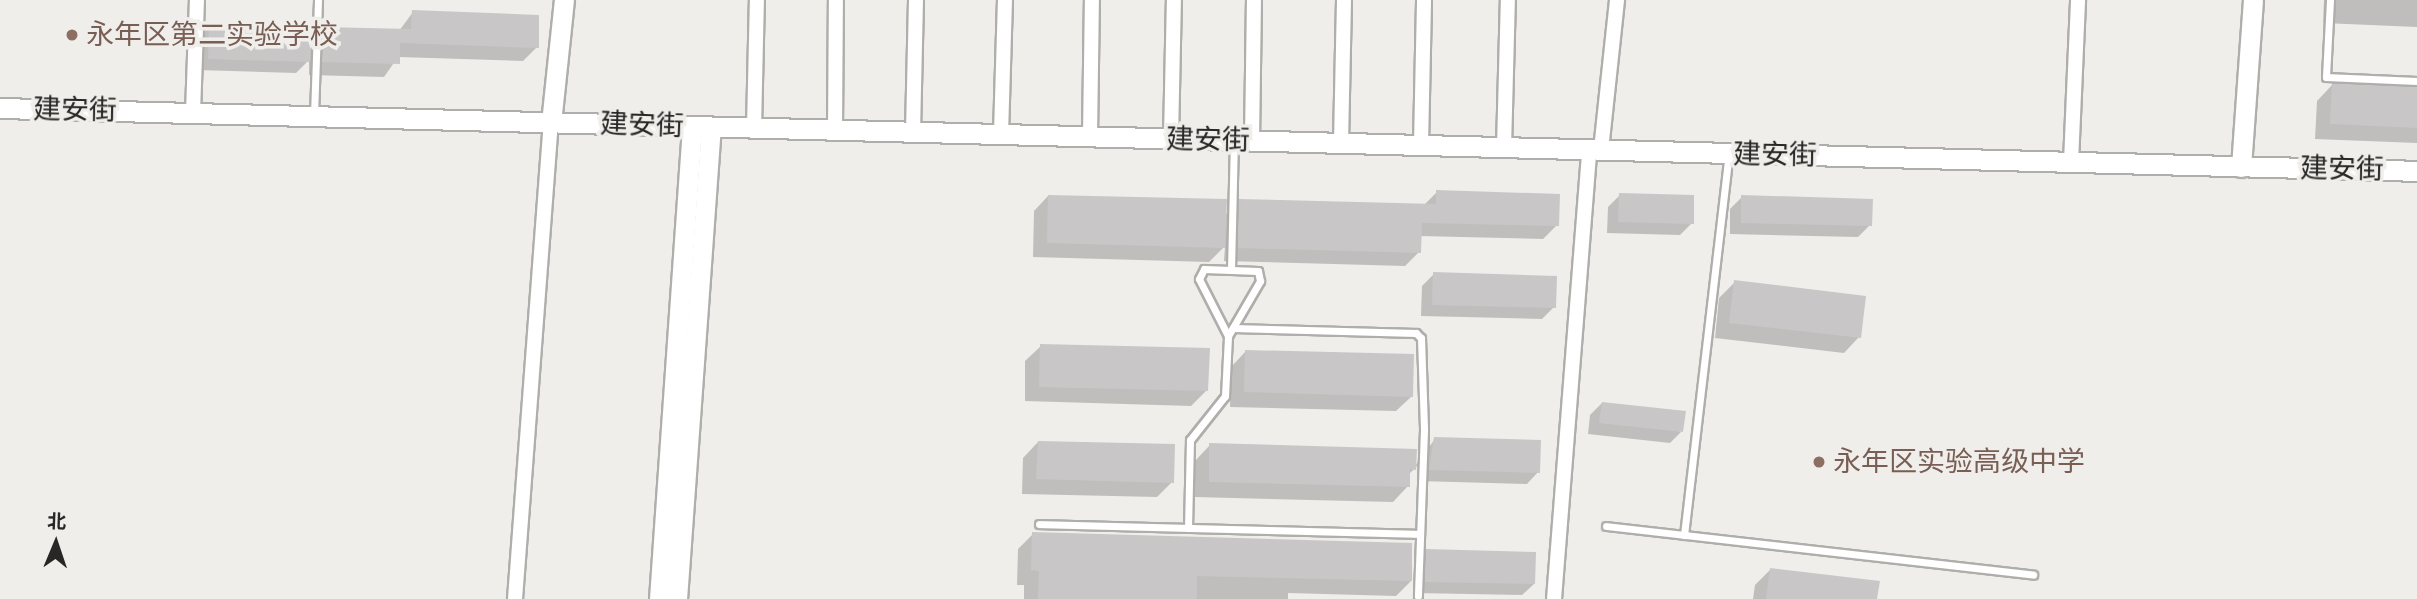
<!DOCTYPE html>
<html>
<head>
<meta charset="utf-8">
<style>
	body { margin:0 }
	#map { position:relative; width:2417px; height:599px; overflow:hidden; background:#f0eeeb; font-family:"Zilla Slab","Noto Sans SC",serif }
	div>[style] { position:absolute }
	.shadow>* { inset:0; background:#0003 }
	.building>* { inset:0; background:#c9c6c8 }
	.roads { filter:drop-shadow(2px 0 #afaeab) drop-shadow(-2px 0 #afaeab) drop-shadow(0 2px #afaeab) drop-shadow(0 -2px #afaeab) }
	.lane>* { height:7px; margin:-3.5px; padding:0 3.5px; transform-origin:3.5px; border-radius:3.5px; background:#fff }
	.street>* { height:14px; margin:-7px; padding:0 7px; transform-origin:7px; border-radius:7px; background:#fff }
	.secondary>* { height:19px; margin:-9.5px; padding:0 9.5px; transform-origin:9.5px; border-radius:9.5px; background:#fff }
	.dots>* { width:19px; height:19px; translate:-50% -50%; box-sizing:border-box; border:4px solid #f0eeeb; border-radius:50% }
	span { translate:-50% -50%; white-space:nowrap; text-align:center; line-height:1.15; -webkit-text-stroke:7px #f0eeeb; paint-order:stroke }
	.education-label { font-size:28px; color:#785e54 }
	.left { translate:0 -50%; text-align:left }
	.street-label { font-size:28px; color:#282726 }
	.north { position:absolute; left:21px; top:508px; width:70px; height:70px; -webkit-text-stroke:5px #f0eeeb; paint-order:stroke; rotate:2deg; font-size:19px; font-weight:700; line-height:28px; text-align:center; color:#282726 }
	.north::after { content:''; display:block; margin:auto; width:24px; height:32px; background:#282726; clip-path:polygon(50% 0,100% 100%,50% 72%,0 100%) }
</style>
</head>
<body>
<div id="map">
	<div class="shadow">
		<i style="clip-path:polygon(2324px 0,2417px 0,2417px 27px,2323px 23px)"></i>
		<i style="clip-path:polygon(413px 12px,537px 47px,523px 61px,398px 57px,384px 77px,309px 75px,309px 60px,296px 73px,197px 70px,198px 38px,209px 26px,309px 44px,324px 29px,399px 31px)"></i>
		<i style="clip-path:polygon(2332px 85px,2417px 89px,2417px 143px,2315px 139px,2317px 101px)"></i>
		<i style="clip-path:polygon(1437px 192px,1557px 225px,1543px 239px,1419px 236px,1419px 252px,1405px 266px,1224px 261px,1225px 246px,1209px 262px,1033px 257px,1034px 211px,1048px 196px,1224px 216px,1239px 201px,1423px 206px)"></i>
		<i style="clip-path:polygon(1620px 195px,1692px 223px,1680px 235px,1607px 233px,1608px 207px)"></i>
		<i style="clip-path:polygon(1742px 197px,1870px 225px,1858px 237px,1730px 234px,1730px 209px)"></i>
		<i style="clip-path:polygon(1434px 274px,1554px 307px,1542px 319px,1421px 316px,1422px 286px)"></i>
		<i style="clip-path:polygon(1735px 282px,1859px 337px,1844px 353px,1715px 338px,1719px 298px)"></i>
		<i style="clip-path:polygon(1041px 346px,1207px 390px,1191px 406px,1025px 401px,1025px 361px)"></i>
		<i style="clip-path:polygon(1246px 351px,1412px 396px,1396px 411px,1230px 407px,1231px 367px)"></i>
		<i style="clip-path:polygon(1602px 403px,1681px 432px,1670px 443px,1588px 434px,1590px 415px)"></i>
		<i style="clip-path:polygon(1435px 439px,1538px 472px,1527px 484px,1418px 481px,1418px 465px,1408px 475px,1408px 486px,1393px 502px,1194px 497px,1195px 461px,1210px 445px,1415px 466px)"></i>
		<i style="clip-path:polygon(1038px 442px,1172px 482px,1157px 497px,1022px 494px,1023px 458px)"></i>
		<i style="clip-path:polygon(1033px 534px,1411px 581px,1396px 596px,1288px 593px,1288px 599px,1024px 599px,1024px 585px,1017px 585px,1018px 549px)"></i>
		<i style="clip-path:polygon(1427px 551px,1534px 584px,1522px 595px,1414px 593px,1415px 563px)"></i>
		<i style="clip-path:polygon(1770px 570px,1876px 599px,1753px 599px,1755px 585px)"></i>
	</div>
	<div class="building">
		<i style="clip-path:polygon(412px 10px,539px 15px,539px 48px,400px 43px,400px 64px,322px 62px,323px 27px,411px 29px)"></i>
		<i style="clip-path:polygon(209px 25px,311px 27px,310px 62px,208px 59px)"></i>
		<i style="clip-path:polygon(2332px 83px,2417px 87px,2417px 128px,2330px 124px)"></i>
		<i style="clip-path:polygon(1436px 190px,1560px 194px,1559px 226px,1422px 223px,1421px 253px,1238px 248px,1239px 199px,1436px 204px)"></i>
		<i style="clip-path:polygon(1619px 193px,1694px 195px,1694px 224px,1618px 222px)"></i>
		<i style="clip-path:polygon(1048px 195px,1227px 199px,1225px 248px,1047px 243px)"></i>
		<i style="clip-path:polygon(1741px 195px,1873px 199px,1872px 226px,1741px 223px)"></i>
		<i style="clip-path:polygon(1433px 272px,1557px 276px,1556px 308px,1432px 305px)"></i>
		<i style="clip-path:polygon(1734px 280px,1866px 296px,1861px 338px,1729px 323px)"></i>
		<i style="clip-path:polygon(1040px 344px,1210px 348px,1208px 391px,1039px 387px)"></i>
		<i style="clip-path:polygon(1245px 350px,1414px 354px,1413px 397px,1244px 392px)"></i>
		<i style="clip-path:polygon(1602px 402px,1686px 411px,1683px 432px,1599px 423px)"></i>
		<i style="clip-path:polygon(1434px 437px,1541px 440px,1540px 473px,1429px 470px)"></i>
		<i style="clip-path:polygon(1038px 441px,1175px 444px,1174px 483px,1036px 479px)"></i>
		<i style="clip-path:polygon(1209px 443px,1417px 449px,1416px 470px,1410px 469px,1410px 487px,1209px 482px)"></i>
		<i style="clip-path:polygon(1032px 532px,1412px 543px,1412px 581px,1197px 576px,1197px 599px,1038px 599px,1039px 571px,1031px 570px)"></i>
		<i style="clip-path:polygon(1426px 549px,1536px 552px,1535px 584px,1425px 582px)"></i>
		<i style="clip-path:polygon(1770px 568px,1880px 581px,1877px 599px,1766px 599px)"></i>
	</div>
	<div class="roads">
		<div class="lane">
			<i style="left:2330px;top:0;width:77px;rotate:93deg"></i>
			<i style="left:2326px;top:77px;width:91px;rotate:2.5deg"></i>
			<i style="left:314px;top:115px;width:115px;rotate:-88deg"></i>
			<i style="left:1231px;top:270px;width:129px;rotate:-88.7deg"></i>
			<i style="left:1233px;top:328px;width:183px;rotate:1.6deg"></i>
			<i style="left:1416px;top:333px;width:7px;rotate:45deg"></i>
			<i style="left:1421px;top:338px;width:92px;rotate:88.1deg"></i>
			<i style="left:1424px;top:430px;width:166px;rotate:92.1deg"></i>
			<i style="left:1039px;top:524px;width:381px;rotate:1.5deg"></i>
			<i style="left:1606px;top:526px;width:430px;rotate:6.5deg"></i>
			<i style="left:1188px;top:528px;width:88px;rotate:-88.7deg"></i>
			<i style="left:1190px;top:440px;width:56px;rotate:-51.5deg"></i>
			<i style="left:1225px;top:396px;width:60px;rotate:-87.1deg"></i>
			<i style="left:1228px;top:336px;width:64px;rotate:-59.8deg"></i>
			<i style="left:1260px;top:281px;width:10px;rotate:-101deg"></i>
			<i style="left:1258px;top:271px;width:54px;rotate:-177.9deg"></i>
			<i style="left:1204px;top:269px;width:11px;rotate:117deg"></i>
			<i style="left:1199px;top:279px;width:64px;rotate:63deg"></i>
			<i style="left:1684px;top:535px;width:384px;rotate:-83.3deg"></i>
		</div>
		<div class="street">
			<i style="left:193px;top:113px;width:113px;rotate:-88deg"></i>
			<i style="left:754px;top:128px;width:128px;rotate:-88.7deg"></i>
			<i style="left:835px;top:130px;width:130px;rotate:-89.6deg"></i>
			<i style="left:913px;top:132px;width:132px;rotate:-88.7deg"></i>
			<i style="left:1001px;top:134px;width:134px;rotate:-88.3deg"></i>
			<i style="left:1090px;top:137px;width:137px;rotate:-89.2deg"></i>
			<i style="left:1171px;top:139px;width:139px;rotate:-88.8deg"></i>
			<i style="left:1252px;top:141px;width:141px;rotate:-89.2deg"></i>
			<i style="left:1341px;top:143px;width:143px;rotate:-88.8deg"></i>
			<i style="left:1421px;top:145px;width:145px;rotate:-88.8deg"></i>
			<i style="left:1504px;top:148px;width:148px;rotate:-88.5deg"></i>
			<i style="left:1601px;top:150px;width:151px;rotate:-83.9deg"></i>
			<i style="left:2071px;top:162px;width:162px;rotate:-87.5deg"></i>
			<i style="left:515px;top:599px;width:477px;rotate:-85.7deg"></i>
			<i style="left:1554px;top:599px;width:450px;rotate:-85.5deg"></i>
		</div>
		<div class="secondary">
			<i style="left:0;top:108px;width:2418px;rotate:1.49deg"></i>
			<i style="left:551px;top:123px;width:124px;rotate:-84deg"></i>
			<i style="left:2241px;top:167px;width:167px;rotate:-85.9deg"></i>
			<i style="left:659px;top:599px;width:473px;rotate:-86deg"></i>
			<i style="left:677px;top:599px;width:473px;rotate:-85.9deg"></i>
		</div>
	</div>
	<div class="dots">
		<i style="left:72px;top:35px;background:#8d6e63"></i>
		<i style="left:1819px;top:462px;background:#8d6e63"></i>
	</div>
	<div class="education-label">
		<span class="left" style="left:86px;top:35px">永年区第二实验学校</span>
		<span class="left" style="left:1833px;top:462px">永年区实验高级中学</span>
	</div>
	<div class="street-label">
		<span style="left:75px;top:110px;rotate:1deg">建安街</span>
		<span style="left:642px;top:125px;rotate:2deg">建安街</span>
		<span style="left:1208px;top:140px;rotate:1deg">建安街</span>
		<span style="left:1775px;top:155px;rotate:1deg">建安街</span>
		<span style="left:2342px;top:169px;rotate:1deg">建安街</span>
	</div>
	<div class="north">北</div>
</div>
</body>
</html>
